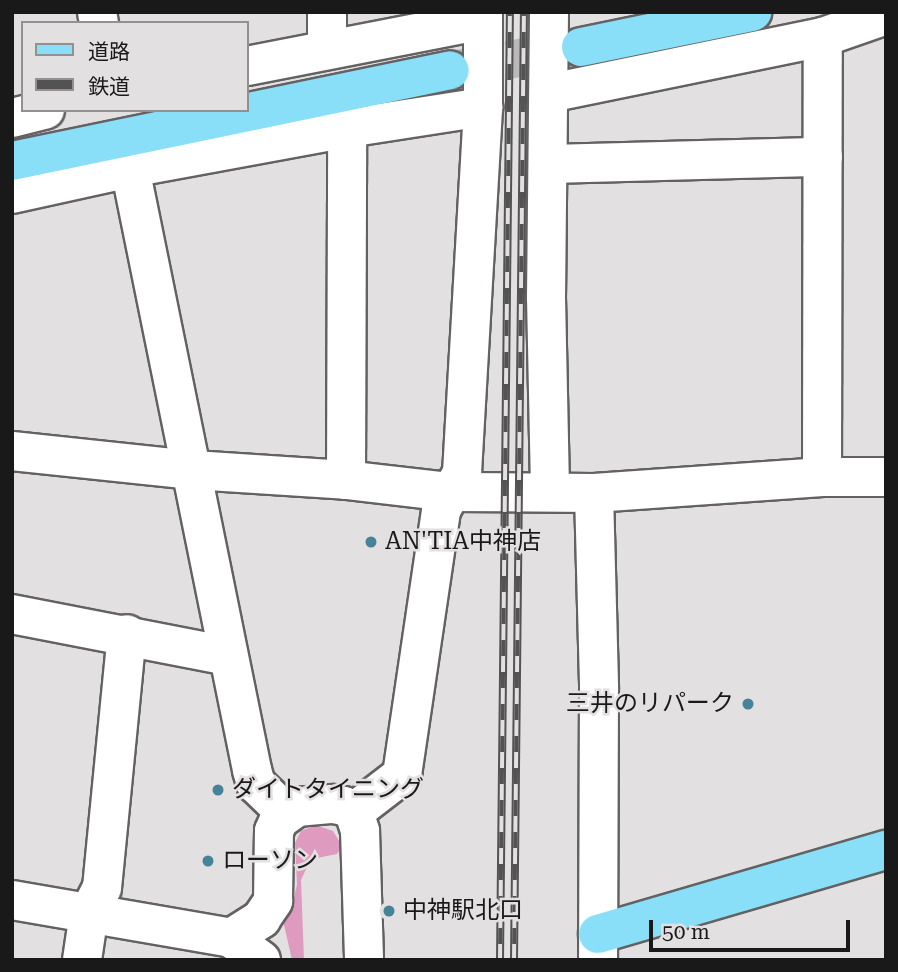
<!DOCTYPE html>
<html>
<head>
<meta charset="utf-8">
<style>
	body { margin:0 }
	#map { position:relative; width:898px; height:972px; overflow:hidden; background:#e3e0e1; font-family:"Roboto Serif","Noto Sans JP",serif }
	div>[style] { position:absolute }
	.green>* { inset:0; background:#df9abf }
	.major-tunnel>* { height:38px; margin-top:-19px; transform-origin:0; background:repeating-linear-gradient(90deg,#bbb8b9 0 38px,transparent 0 57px) }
	.roads { filter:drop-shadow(2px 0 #636162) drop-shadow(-2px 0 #636162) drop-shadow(0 2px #636162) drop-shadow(0 -2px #636162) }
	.minor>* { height:38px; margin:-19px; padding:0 19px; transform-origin:19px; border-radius:19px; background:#fff }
	.major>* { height:38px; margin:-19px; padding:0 19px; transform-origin:19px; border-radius:19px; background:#89dff7 }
	.rail>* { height:8px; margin-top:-4px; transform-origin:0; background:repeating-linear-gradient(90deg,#e3e0e1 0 16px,#545354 0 32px); box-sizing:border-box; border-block:2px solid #545354 }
	.dots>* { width:19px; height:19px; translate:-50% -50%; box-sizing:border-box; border:4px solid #e3e0e1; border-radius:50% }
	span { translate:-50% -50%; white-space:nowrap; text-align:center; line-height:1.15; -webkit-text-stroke:5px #e3e0e1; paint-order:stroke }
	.poi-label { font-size:24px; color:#1a191a }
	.left { translate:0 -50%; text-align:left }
	.right { translate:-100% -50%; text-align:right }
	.frame { position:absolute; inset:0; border:14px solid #1a191a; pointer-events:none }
	.legend { position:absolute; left:21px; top:21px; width:228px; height:91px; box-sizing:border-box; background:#e3e0e1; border:2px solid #939091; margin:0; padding:9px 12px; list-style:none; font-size:21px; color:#1a191a }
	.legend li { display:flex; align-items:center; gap:14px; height:35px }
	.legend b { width:35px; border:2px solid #939091 }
	.scale { position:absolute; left:649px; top:920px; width:201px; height:32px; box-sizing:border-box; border:4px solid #1a191a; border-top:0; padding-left:9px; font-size:21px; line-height:24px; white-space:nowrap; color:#1a191a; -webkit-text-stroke:5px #e3e0e1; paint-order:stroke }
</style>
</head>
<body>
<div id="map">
	<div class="green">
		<i style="clip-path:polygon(316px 825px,333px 831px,339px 841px,339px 851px,337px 854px,317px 858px,307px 867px,301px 880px,304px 960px,292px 960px,282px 916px,293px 901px,297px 885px,295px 843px,301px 831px)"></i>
	</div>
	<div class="major-tunnel">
		<i style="left:452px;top:70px;width:131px;rotate:-10.1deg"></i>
	</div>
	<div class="roads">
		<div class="minor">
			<i style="left:97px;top:12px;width:11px;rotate:80deg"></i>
			<i style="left:549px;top:12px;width:285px;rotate:90.6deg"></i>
			<i style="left:546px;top:297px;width:195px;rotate:88.8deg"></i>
			<i style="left:327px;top:48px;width:36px;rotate:-90deg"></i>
			<i style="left:247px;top:66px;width:240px;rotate:-11deg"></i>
			<i style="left:550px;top:93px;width:279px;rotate:-11.6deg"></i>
			<i style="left:823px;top:37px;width:67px;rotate:-19.2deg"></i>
			<i style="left:12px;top:118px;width:34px;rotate:-14deg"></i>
			<i style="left:550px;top:164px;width:273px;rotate:-1.5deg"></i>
			<i style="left:130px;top:168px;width:614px;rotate:78.54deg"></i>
			<i style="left:252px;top:770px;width:15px;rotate:74deg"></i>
			<i style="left:256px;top:784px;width:42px;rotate:44deg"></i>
			<i style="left:12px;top:194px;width:121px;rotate:-12.4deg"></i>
			<i style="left:130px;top:168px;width:221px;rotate:-10.4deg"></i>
			<i style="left:347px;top:128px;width:138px;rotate:-8.8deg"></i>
			<i style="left:12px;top:451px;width:182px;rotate:6deg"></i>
			<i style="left:193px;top:470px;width:153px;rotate:3.7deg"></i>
			<i style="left:346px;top:480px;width:105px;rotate:6.6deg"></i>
			<i style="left:450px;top:492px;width:144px;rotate:0.4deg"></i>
			<i style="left:594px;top:493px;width:229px;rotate:-4deg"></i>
			<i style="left:822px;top:477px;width:64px"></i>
			<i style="left:822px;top:477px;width:440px;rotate:-89.9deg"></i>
			<i style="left:346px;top:480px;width:352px;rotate:-89.8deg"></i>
			<i style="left:594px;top:493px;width:196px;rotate:88.5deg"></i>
			<i style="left:599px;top:689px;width:271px;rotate:90.2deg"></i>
			<i style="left:12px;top:614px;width:220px;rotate:11deg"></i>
			<i style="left:354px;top:812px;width:61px;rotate:-37.6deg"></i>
			<i style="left:402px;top:775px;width:268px;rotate:-81.6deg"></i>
			<i style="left:441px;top:510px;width:43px;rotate:-60.4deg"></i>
			<i style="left:462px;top:473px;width:367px;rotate:-86.7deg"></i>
			<i style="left:483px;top:107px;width:95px;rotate:-90deg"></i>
			<i style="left:12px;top:900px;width:222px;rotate:9.8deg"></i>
			<i style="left:82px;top:960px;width:48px;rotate:-81.5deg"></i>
			<i style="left:89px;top:913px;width:28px;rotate:-63deg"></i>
			<i style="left:102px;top:888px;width:255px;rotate:-84.4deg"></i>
			<i style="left:261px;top:960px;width:37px;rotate:-144deg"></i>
			<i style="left:231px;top:938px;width:36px;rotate:-32deg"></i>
			<i style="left:261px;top:919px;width:22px;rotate:-56deg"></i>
			<i style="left:273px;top:901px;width:70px;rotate:-89.2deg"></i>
			<i style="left:274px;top:831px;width:12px;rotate:-66deg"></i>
			<i style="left:279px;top:820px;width:22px;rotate:-36deg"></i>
			<i style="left:297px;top:807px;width:36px;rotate:-5deg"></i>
			<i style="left:333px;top:804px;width:11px;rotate:10deg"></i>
			<i style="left:344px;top:806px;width:12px;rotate:31deg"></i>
			<i style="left:354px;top:812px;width:20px;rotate:72deg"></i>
			<i style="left:360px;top:831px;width:129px;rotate:88.2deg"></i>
		</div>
		<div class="major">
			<i style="left:581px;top:47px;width:175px;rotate:-11.6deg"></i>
			<i style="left:12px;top:161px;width:447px;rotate:-11.7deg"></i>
			<i style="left:598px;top:934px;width:300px;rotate:-16.3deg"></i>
		</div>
	</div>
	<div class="rail">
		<i style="left:500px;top:960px;width:948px;rotate:-89.4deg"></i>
		<i style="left:514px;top:960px;width:948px;rotate:-89.4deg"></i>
	</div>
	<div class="dots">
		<i style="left:371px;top:542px;background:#448398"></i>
		<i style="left:748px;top:704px;background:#448398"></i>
		<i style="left:218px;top:790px;background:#448398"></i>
		<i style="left:208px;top:861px;background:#448398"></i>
		<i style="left:389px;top:911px;background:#448398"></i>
	</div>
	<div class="poi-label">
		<span class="left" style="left:385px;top:542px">AN'TIA中神店</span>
		<span class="right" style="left:734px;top:704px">三井のリパーク</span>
		<span class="left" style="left:232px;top:790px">ダイトタイニング</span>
		<span class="left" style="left:222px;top:861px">ローソン</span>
		<span class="left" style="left:403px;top:911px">中神駅北口</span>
	</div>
	<div class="frame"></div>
	<ul class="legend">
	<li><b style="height:9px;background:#89dff7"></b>道路</li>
	<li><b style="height:9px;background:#545354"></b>鉄道</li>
	</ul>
	<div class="scale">50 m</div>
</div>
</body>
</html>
